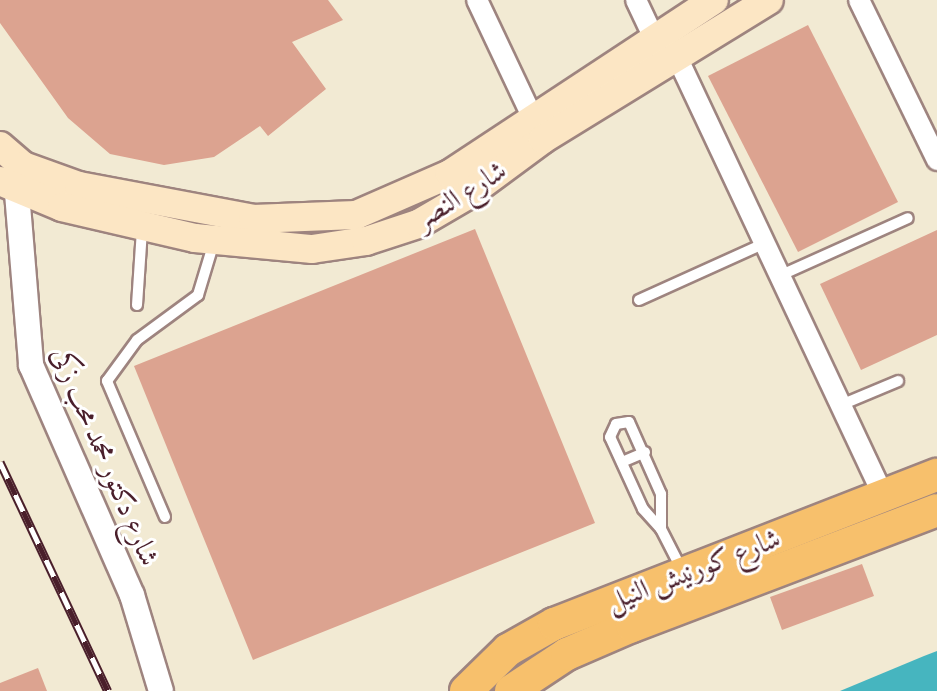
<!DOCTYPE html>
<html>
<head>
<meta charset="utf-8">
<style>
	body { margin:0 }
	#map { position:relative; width:937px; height:691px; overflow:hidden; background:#f2ead3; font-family:"EB Garamond",Amiri,serif }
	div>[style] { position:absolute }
	.water>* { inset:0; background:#46b5bf }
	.building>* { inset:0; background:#dca390 }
	.roads { filter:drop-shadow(2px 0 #9e847f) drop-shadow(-2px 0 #9e847f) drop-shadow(0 2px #9e847f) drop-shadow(0 -2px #9e847f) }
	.service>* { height:10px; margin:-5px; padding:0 5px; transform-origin:5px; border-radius:5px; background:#fff }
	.minor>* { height:20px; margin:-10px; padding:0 10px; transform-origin:10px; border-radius:10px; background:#fff }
	.tertiary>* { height:24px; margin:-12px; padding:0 12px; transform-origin:12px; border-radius:12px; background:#fff }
	.secondary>* { height:28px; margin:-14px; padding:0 14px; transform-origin:14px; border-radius:14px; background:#fce6c4 }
	.primary>* { height:32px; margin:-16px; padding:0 16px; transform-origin:16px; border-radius:16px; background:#f7c06c }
	.rail>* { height:9px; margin-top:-4.5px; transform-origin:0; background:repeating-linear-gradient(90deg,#fff 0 18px,#4a1f2b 0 36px); box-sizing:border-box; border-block:2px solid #4a1f2b }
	span { translate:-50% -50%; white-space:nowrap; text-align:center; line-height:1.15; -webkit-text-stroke:6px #fff; paint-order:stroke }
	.street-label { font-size:28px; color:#4a1f2b }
</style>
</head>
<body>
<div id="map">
	<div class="water">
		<i style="clip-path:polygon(937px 651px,937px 691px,840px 691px,924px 656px)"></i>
	</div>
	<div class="building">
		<i style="clip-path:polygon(0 0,328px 0,343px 20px,292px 42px,326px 89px,268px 136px,260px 126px,214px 157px,164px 165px,110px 154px,68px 118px,0 23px)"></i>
		<i style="clip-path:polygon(808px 25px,898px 202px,798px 252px,708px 76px)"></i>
		<i style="clip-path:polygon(475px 229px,595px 523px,253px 660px,134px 366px)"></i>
		<i style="clip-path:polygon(937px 230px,937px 335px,861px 370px,820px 284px)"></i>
		<i style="clip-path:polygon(862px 564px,874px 596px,782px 630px,770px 597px)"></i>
		<i style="clip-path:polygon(38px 668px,47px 691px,0 691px,0 683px)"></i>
	</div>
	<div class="roads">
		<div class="service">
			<i style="left:779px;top:276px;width:141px;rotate:-24.2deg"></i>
			<i style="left:639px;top:300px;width:136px;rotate:-24.3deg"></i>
			<i style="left:137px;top:305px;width:76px;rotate:-86.2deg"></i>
			<i style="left:841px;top:405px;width:62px;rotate:-22.8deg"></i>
			<i style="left:629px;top:422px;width:79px;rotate:66deg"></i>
			<i style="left:661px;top:494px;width:35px;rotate:90deg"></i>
			<i style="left:661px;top:529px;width:27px;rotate:-132deg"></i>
			<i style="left:643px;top:509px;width:79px;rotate:-114.6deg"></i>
			<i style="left:610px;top:437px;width:14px;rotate:-65deg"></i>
			<i style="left:616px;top:424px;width:13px;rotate:-9deg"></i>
			<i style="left:622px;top:462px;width:25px;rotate:-23deg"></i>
			<i style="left:165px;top:517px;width:148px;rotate:-113.1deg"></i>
			<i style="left:107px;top:381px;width:51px;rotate:-53.8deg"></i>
			<i style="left:137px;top:340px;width:76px;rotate:-36.4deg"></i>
			<i style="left:198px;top:295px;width:55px;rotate:-73.2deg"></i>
			<i style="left:661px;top:529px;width:46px;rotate:62.9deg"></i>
		</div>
		<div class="minor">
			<i style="left:477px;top:0;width:143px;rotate:64.7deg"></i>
			<i style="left:636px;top:0;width:42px;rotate:64.7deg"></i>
			<i style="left:859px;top:0;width:178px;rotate:64deg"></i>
			<i style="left:677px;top:57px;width:485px;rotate:64.8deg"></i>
		</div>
		<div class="tertiary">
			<i style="left:17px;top:193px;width:173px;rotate:85.3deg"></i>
			<i style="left:31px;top:365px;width:251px;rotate:66.3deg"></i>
			<i style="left:132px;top:595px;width:100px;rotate:73.2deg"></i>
		</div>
		<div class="secondary">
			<i style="left:0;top:146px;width:30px;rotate:41deg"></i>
			<i style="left:23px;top:166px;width:59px;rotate:19.7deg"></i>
			<i style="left:79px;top:186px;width:177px;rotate:10.7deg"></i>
			<i style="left:253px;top:219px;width:103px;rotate:-2.2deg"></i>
			<i style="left:356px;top:215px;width:103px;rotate:-23.6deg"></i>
			<i style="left:450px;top:174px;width:316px;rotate:-33.4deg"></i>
			<i style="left:0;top:181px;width:67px;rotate:22.8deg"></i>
			<i style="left:62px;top:207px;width:137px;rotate:13.1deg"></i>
			<i style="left:195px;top:238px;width:118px;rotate:5.4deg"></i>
			<i style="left:312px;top:249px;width:55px;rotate:-8.4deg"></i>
			<i style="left:366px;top:241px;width:55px;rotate:-18.1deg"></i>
			<i style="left:418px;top:224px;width:56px;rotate:-30.3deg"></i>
			<i style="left:466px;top:196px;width:96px;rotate:-36.5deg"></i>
			<i style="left:543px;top:139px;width:265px;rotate:-31.6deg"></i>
		</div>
		<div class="primary">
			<i style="left:466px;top:691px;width:59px;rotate:-44.3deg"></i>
			<i style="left:508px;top:650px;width:53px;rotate:-29.5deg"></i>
			<i style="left:554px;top:624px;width:411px;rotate:-21.3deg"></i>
			<i style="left:511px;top:691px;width:67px;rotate:-33.5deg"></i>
			<i style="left:567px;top:654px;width:71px;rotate:-23.3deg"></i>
			<i style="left:632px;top:626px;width:326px;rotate:-20.8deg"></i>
		</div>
	</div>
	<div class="rail">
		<i style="left:0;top:462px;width:253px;rotate:64.8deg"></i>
	</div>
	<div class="street-label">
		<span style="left:460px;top:194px;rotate:-32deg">شارع النصر</span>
		<span style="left:106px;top:456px;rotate:67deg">شارع دكتور محمد محب زكى</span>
		<span style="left:693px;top:569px;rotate:-21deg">شارع كورنيش النيل</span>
	</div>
</div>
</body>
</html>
